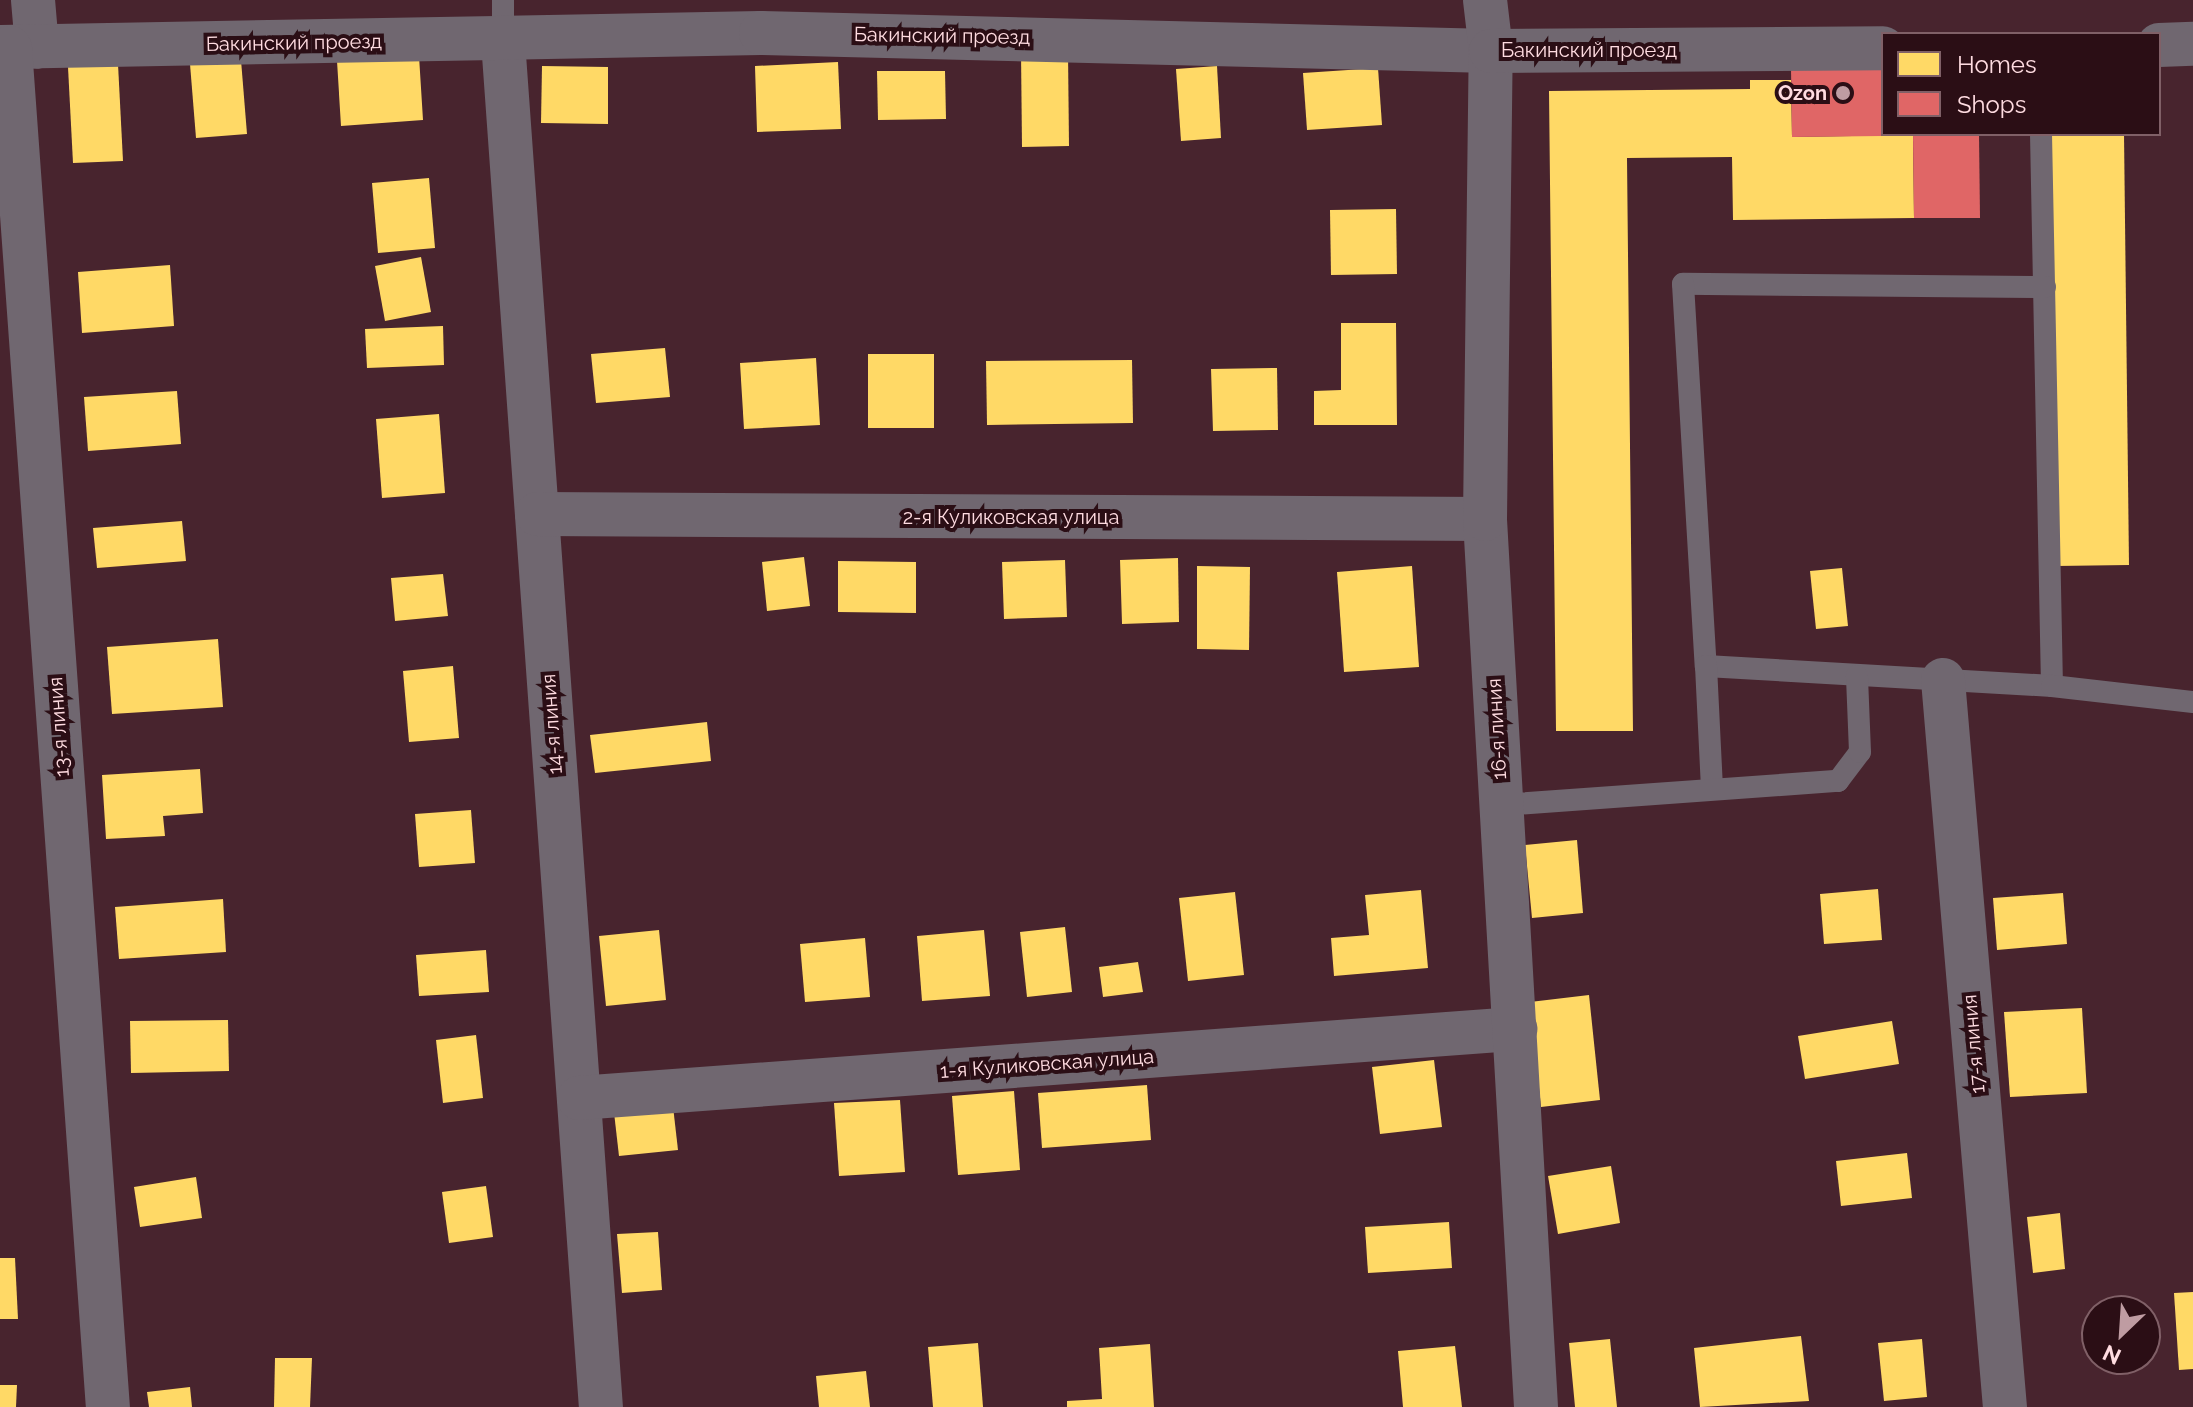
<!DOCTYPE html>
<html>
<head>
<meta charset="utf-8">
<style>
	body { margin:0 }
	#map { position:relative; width:2193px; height:1407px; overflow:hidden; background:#48242e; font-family:Raleway,sans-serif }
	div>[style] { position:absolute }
	.homes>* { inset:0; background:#ffd966 }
	.shops>* { inset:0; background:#e06666 }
	.service>* { height:22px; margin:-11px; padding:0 11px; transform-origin:11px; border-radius:11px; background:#706770 }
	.minor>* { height:44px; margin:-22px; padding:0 22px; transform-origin:22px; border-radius:22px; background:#706770 }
	.tertiary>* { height:44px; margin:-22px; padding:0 22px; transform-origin:22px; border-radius:22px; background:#706770 }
	.dots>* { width:22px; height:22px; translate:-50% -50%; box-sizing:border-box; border:4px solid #2b0e15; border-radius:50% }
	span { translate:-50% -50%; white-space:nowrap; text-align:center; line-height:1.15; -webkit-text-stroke:8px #2b0e15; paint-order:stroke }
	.street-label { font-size:20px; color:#ffdce1 }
	.poi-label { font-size:20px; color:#ffdce1; font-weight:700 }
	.right { translate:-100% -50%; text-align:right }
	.legend { position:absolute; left:1881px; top:32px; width:280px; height:104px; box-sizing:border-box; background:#2b0e15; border:2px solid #806067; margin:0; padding:10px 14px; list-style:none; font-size:24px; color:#ffdce1 }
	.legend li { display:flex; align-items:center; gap:16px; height:40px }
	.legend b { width:40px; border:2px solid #806067 }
	.north { position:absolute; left:2081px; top:1295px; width:80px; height:80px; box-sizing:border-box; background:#2b0e15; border:2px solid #806067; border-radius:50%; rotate:205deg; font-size:22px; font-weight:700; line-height:32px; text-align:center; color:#ffdce1 }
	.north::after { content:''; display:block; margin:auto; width:28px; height:36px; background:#bf9ca2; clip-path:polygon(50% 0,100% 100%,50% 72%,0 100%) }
</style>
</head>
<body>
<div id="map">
	<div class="homes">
		<i style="clip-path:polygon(1021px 52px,1068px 52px,1069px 146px,1022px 147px)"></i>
		<i style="clip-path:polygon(419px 56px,423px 120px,341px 126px,337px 61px)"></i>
		<i style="clip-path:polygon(241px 60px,247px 134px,196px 138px,190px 64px)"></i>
		<i style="clip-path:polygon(838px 62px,841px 129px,757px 132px,755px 66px)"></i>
		<i style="clip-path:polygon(118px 64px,123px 161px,73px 163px,68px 67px)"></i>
		<i style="clip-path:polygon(542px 66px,608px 67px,608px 124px,541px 123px)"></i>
		<i style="clip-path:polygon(1217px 66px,1221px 138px,1181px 141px,1176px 69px)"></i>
		<i style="clip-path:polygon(1378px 68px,1382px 125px,1307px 130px,1303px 73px)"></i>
		<i style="clip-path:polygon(877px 71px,945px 71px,946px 119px,878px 120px)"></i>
		<i style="clip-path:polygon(1750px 80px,1791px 80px,1792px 137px,1913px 135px,1914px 218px,1733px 220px,1732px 157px,1627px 158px,1633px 731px,1556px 731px,1549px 91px,1750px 89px)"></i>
		<i style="clip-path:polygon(2051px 134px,2124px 134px,2129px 565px,2056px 566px)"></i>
		<i style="clip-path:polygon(429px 178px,435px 248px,378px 253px,372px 183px)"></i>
		<i style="clip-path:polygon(1396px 209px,1397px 274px,1331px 275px,1330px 210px)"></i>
		<i style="clip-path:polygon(421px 257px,431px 312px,385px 321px,375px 266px)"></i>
		<i style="clip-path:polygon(170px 265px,174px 326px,82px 333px,78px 272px)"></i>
		<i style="clip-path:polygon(1341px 323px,1396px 323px,1397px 425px,1314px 425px,1314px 391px,1341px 390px)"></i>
		<i style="clip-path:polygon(443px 326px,444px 365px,367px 368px,365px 329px)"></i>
		<i style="clip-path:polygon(665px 348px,670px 397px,596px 403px,591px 354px)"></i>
		<i style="clip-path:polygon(868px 354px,934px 354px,934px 428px,868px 428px)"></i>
		<i style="clip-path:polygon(816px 358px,820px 425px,744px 429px,740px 363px)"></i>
		<i style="clip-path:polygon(1132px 360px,1133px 423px,987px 425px,986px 361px)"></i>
		<i style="clip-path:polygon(1277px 368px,1278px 430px,1213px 431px,1211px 369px)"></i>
		<i style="clip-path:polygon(177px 391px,181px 444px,88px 451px,84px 397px)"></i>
		<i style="clip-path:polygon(439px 414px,445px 493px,382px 498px,376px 419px)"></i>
		<i style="clip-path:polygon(182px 521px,186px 561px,97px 568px,93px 528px)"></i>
		<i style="clip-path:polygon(804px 557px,810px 606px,767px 611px,762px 562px)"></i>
		<i style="clip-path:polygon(1178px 558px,1179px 622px,1122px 624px,1120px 560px)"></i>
		<i style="clip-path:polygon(1065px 560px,1067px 617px,1004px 619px,1002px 562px)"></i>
		<i style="clip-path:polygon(838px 561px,916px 562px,916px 613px,838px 612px)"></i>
		<i style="clip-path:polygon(1197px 566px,1250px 567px,1249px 650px,1197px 649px)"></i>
		<i style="clip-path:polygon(1412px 566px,1419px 667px,1344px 672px,1337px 572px)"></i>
		<i style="clip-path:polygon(1842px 568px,1848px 626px,1816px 629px,1810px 571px)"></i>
		<i style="clip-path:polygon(443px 574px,448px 616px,395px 621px,391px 578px)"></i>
		<i style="clip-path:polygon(218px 639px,223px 707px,112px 714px,107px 647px)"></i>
		<i style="clip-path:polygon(453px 666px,459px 738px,409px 742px,403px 671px)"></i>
		<i style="clip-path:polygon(707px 722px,711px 761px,595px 773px,590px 735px)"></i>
		<i style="clip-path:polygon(200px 769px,203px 813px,163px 816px,165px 836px,106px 839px,102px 775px)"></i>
		<i style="clip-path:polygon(471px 810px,475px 863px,419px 867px,415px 814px)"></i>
		<i style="clip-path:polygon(1577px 840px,1583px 913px,1532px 918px,1525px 845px)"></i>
		<i style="clip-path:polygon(1878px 889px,1882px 940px,1824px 944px,1820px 894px)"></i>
		<i style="clip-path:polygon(1421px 890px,1428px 968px,1334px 976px,1331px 938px,1369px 935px,1365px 895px)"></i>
		<i style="clip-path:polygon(1235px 892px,1244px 975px,1188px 981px,1179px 898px)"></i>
		<i style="clip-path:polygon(2063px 893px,2067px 944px,1997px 950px,1993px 898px)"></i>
		<i style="clip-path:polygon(223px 899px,226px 952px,119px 959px,115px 907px)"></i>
		<i style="clip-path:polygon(1065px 927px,1072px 992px,1027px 997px,1020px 932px)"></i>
		<i style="clip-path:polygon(659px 930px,666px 1000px,606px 1006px,599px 936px)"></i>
		<i style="clip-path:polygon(984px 930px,990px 996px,922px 1001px,917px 936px)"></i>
		<i style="clip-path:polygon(865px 938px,870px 997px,805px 1002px,800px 944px)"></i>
		<i style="clip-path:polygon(486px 950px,489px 992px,419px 996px,416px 955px)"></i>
		<i style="clip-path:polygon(1138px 962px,1143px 992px,1103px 997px,1099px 967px)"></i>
		<i style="clip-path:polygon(1589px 995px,1600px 1100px,1541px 1107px,1530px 1002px)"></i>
		<i style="clip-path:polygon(2082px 1008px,2087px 1093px,2010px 1097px,2004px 1012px)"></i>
		<i style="clip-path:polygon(228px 1020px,229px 1071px,131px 1073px,130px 1021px)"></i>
		<i style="clip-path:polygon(1892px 1021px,1899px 1064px,1805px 1079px,1798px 1036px)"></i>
		<i style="clip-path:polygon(476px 1035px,483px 1098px,443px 1103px,436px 1040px)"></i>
		<i style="clip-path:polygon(1434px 1060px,1442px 1127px,1380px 1134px,1372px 1067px)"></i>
		<i style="clip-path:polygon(1147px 1085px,1151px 1140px,1042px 1148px,1038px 1093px)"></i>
		<i style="clip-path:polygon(671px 1089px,678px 1150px,619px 1156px,612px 1095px)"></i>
		<i style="clip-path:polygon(1014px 1091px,1020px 1170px,958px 1175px,952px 1096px)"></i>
		<i style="clip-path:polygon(900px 1100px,905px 1172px,839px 1176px,834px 1103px)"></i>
		<i style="clip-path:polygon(1907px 1153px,1912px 1198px,1841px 1206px,1836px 1161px)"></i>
		<i style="clip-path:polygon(1611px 1166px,1620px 1223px,1558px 1234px,1548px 1176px)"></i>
		<i style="clip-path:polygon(196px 1177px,202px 1218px,140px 1227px,134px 1187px)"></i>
		<i style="clip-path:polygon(486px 1186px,493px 1237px,449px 1243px,442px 1192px)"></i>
		<i style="clip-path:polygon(2060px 1213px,2065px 1269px,2033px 1273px,2027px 1217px)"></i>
		<i style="clip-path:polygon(1449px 1222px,1452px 1268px,1368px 1273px,1365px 1227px)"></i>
		<i style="clip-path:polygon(658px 1232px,662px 1290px,622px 1293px,617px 1234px)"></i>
		<i style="clip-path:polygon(0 1258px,15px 1258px,18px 1319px,0 1319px)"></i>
		<i style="clip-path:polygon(2193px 1292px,2193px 1369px,2179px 1370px,2174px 1293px)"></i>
		<i style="clip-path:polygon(1801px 1336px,1809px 1401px,1700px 1407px,1694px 1348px)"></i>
		<i style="clip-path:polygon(1610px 1339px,1617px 1407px,1575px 1407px,1569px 1343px)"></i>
		<i style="clip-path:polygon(1922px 1339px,1927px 1397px,1884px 1401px,1878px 1343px)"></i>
		<i style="clip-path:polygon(978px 1343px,983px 1407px,933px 1407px,928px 1347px)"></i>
		<i style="clip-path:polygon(1150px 1344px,1154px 1407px,1067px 1407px,1067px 1401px,1102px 1399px,1099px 1348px)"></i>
		<i style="clip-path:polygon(1455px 1346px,1462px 1407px,1403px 1407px,1398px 1351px)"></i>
		<i style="clip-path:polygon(275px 1358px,312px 1358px,310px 1407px,274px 1407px)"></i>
		<i style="clip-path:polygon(866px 1371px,870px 1407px,819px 1407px,816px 1376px)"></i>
		<i style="clip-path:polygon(0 1385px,17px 1385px,16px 1407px,0 1407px)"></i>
		<i style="clip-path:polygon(190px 1387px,192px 1407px,149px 1407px,147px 1392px)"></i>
	</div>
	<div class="shops">
		<i style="clip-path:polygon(1883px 67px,1883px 136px,1792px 137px,1791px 68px)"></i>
		<i style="clip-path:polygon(1913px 134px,1979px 134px,1980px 218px,1914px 218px)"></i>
	</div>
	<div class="service">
		<i style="left:503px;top:0;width:41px;rotate:90deg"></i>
		<i style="left:2041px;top:134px;width:552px;rotate:88.86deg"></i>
		<i style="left:2045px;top:287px;width:362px;rotate:-179.5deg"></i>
		<i style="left:1683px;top:284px;width:383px;rotate:86.6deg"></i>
		<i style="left:1706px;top:666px;width:347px;rotate:3.3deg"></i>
		<i style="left:2052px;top:686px;width:142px;rotate:6.5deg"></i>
		<i style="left:1706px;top:666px;width:121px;rotate:87.2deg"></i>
		<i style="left:1501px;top:805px;width:338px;rotate:-4.1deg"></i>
		<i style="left:1838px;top:781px;width:36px;rotate:-53deg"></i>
		<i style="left:1860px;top:752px;width:76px;rotate:-92.3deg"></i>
	</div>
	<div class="minor">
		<i style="left:33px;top:0;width:47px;rotate:85.1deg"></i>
		<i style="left:503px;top:41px;width:1370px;rotate:85.9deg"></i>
		<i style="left:0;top:47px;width:761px;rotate:-1.05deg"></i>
		<i style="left:761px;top:33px;width:730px;rotate:1.41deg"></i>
		<i style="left:1491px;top:51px;width:51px;rotate:-96.7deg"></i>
		<i style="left:10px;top:48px;width:1363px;rotate:85.88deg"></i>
		<i style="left:537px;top:514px;width:948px;rotate:0.3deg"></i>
		<i style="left:1943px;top:680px;width:730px;rotate:85.13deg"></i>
		<i style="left:579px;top:1098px;width:939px;rotate:-4.22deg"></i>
	</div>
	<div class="tertiary">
		<i style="left:2159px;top:45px;width:34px;rotate:-2deg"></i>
		<i style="left:1536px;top:1407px;width:889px;rotate:-93.29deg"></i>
		<i style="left:1485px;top:519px;width:468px;rotate:-89.3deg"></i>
		<i style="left:1491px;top:51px;width:392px;rotate:-0.4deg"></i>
	</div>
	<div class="dots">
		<i style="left:1843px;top:93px;background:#bf9ca2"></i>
	</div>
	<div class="street-label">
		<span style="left:942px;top:36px;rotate:1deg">Бакинский проезд</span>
		<span style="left:294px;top:43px;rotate:-1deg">Бакинский проезд</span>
		<span style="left:1589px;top:50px">Бакинский проезд</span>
		<span style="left:1011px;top:517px">2-я Куликовская улица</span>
		<span style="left:552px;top:724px;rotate:-94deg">14-я линия</span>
		<span style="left:59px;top:727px;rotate:-94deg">13-я линия</span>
		<span style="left:1497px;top:729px;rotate:-93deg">16-я линия</span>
		<span style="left:1974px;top:1044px;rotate:-95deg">17-я линия</span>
		<span style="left:1047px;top:1064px;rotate:-4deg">1-я Куликовская улица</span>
	</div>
	<div class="poi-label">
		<span class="right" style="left:1827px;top:93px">Ozon</span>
	</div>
	<ul class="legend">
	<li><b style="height:22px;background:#ffd966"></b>Homes</li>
	<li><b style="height:22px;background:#e06666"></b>Shops</li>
	</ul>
	<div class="north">N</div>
</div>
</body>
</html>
